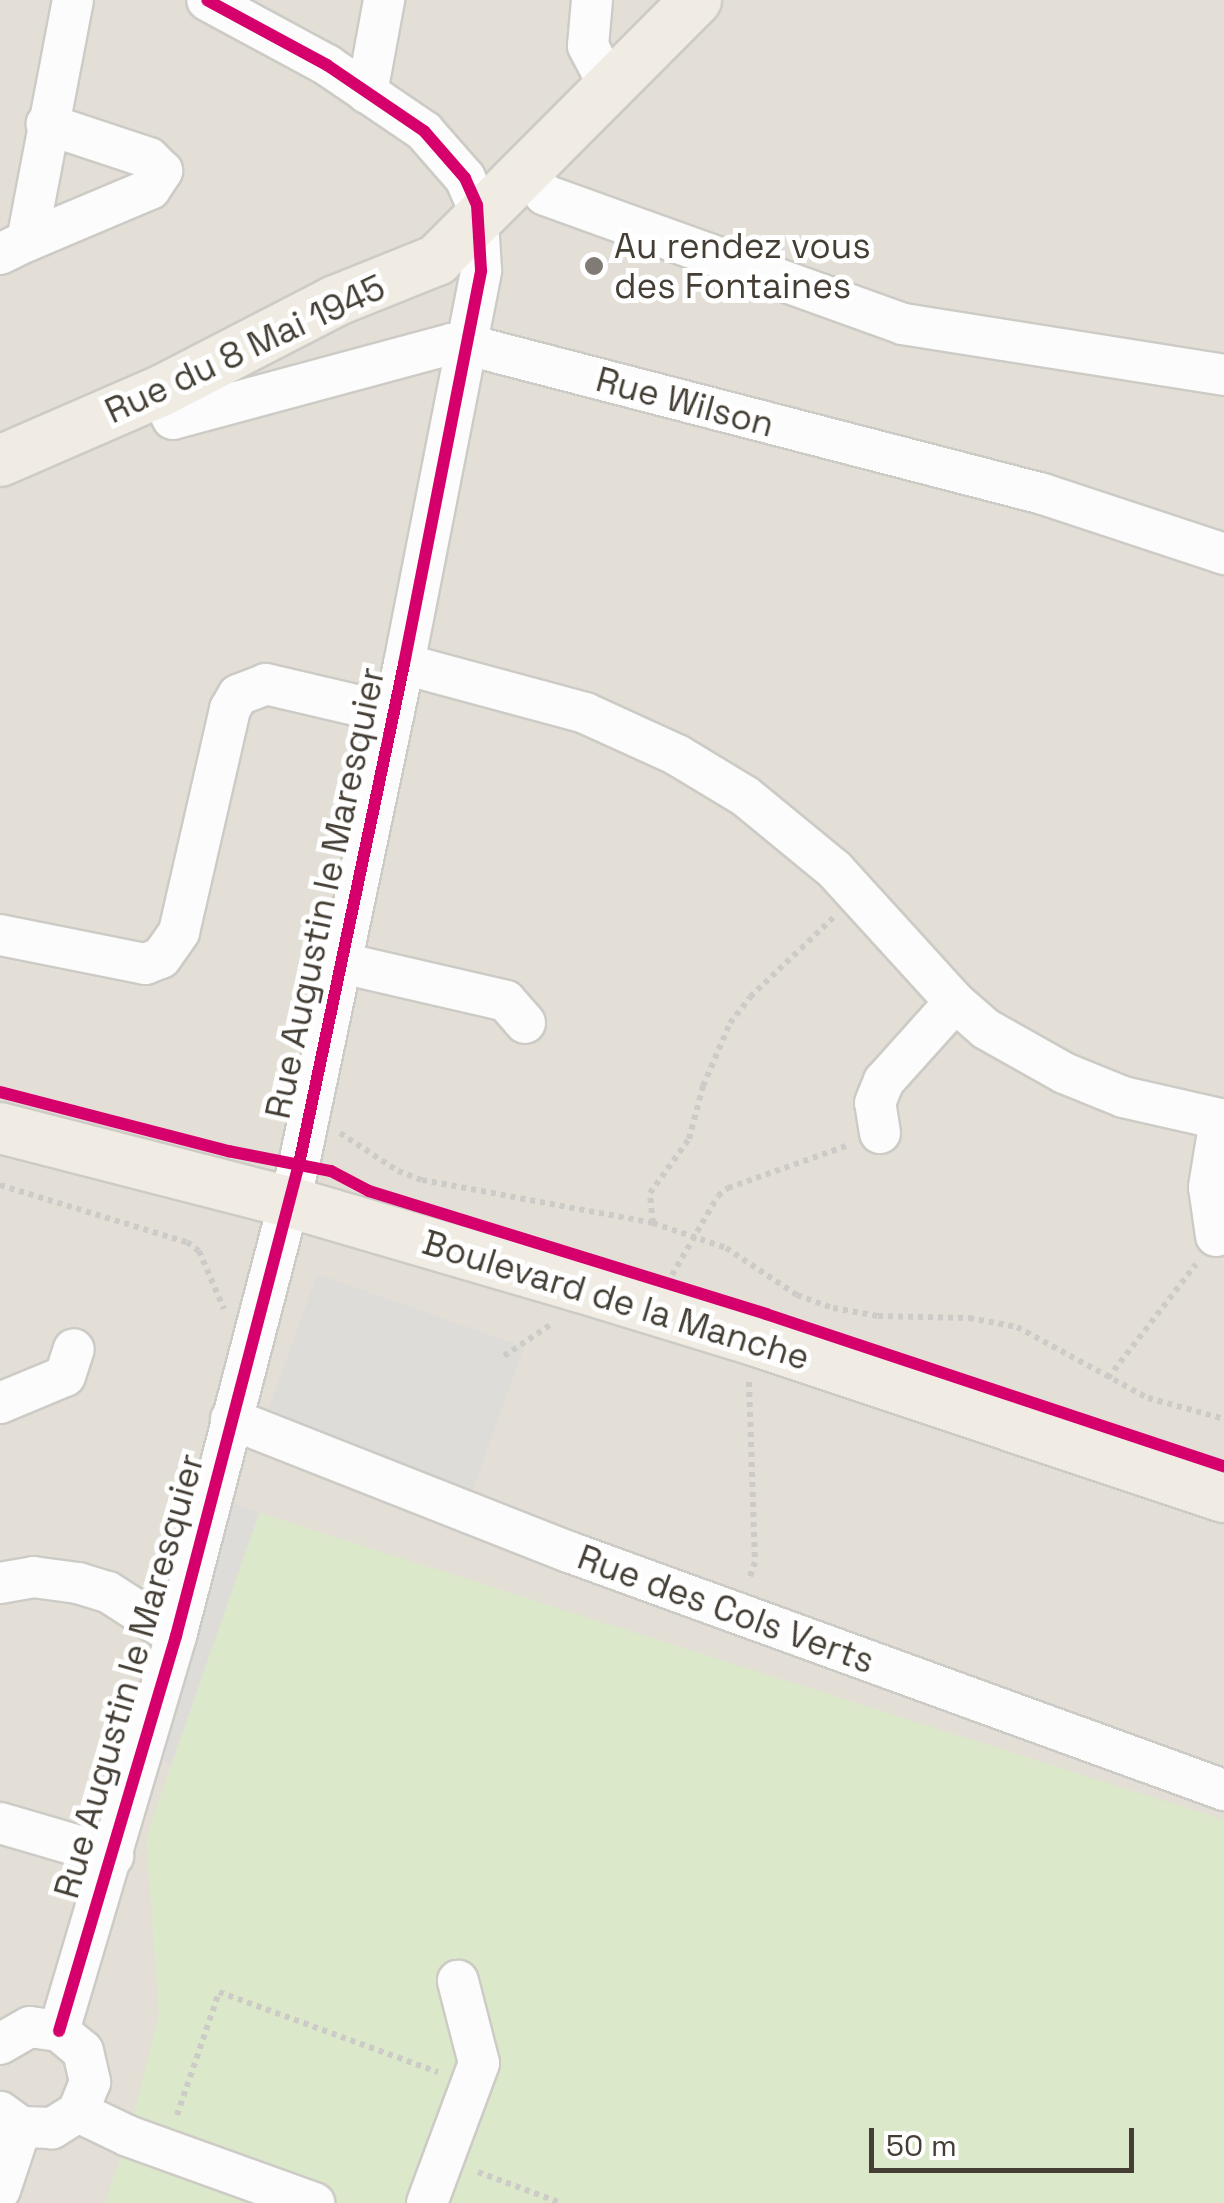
<!DOCTYPE html>
<html>
<head>
<meta charset="utf-8">
<style>
	body { margin:0 }
	#map { position:relative; width:1224px; height:2203px; overflow:hidden; background:#efede8; font-family:"Space Grotesk",sans-serif }
	div>[style] { position:absolute }
	.residential>* { inset:0; background:#e3dfd6 }
	.green>* { inset:0; background:#dbe8c9 }
	.parking>* { inset:0; background:#dedcd8 }
	.path>* { height:6px; margin-top:-3px; transform-origin:0; background:repeating-linear-gradient(90deg,#cdcbc7 0 5px,transparent 0 10px) }
	.roads { filter:drop-shadow(2px 0 #cdcbc6) drop-shadow(-2px 0 #cdcbc6) drop-shadow(0 2px #cdcbc6) drop-shadow(0 -2px #cdcbc6) }
	.minor>* { height:40px; margin:-20px; padding:0 20px; transform-origin:20px; border-radius:20px; background:#fdfcfc }
	.major>* { height:50px; margin:-25px; padding:0 25px; transform-origin:25px; border-radius:25px; background:#f0ece3 }
	.cycleway>* { height:12px; margin:-6px; padding:0 6px; transform-origin:6px; border-radius:6px; background:#d6006c }
	.dots>* { width:28px; height:28px; translate:-50% -50%; box-sizing:border-box; border:5px solid #fff; border-radius:50% }
	span { translate:-50% -50%; white-space:nowrap; text-align:center; line-height:1.15; -webkit-text-stroke:10px #fff; paint-order:stroke }
	.poi-label { font-size:35px; color:#443e35 }
	.left { translate:0 -50%; text-align:left }
	.street-label { font-size:35px; color:#443e35 }
	.scale { position:absolute; left:869px; top:2128px; width:265px; height:45px; box-sizing:border-box; border:5px solid #443e35; border-top:0; padding-left:12px; font-size:30px; line-height:35px; white-space:nowrap; color:#443e35; -webkit-text-stroke:8px #fff; paint-order:stroke }
</style>
</head>
<body>
<div id="map">
	<div class="residential">
		<i style="clip-path:polygon(0 0,1224px 0,1224px 2203px,0 2203px)"></i>
	</div>
	<div class="green">
		<i style="clip-path:polygon(259px 1513px,1224px 1820px,1224px 2203px,105px 2203px,128px 2136px,159px 2013px,146px 1838px)"></i>
	</div>
	<div class="parking">
		<i style="clip-path:polygon(317px 1274px,524px 1347px,471px 1495px,264px 1422px)"></i>
		<i style="clip-path:polygon(231px 1503px,259px 1513px,171px 1765px,160px 1759px)"></i>
	</div>
	<div class="path">
		<i style="left:340px;top:1133px;width:69px;rotate:33.2deg"></i>
		<i style="left:398px;top:1171px;width:26px;rotate:21deg"></i>
		<i style="left:422px;top:1180px;width:235px;rotate:10.5deg"></i>
		<i style="left:653px;top:1223px;width:30px;rotate:-96deg"></i>
		<i style="left:650px;top:1193px;width:67px;rotate:-54.2deg"></i>
		<i style="left:689px;top:1139px;width:55px;rotate:-75.2deg"></i>
		<i style="left:703px;top:1086px;width:69px;rotate:-66.8deg"></i>
		<i style="left:730px;top:1023px;width:33px;rotate:-52deg"></i>
		<i style="left:750px;top:997px;width:115px;rotate:-43.6deg"></i>
		<i style="left:0;top:1185px;width:195px;rotate:17deg"></i>
		<i style="left:187px;top:1242px;width:15px;rotate:37deg"></i>
		<i style="left:199px;top:1251px;width:63px;rotate:66.7deg"></i>
		<i style="left:653px;top:1223px;width:77px;rotate:18.9deg"></i>
		<i style="left:726px;top:1248px;width:85px;rotate:33.5deg"></i>
		<i style="left:797px;top:1295px;width:38px;rotate:20deg"></i>
		<i style="left:833px;top:1308px;width:46px;rotate:10.1deg"></i>
		<i style="left:878px;top:1316px;width:91px;rotate:1.3deg"></i>
		<i style="left:969px;top:1318px;width:49px;rotate:10.6deg"></i>
		<i style="left:1017px;top:1327px;width:149px;rotate:28.5deg"></i>
		<i style="left:1148px;top:1398px;width:79px;rotate:15.4deg"></i>
		<i style="left:672px;top:1275px;width:91px;rotate:-59.8deg"></i>
		<i style="left:718px;top:1196px;width:13px;rotate:-39deg"></i>
		<i style="left:728px;top:1188px;width:128px;rotate:-19.6deg"></i>
		<i style="left:504px;top:1356px;width:59px;rotate:-34deg"></i>
		<i style="left:1108px;top:1378px;width:144px;rotate:-52.3deg"></i>
		<i style="left:749px;top:1382px;width:180px;rotate:88.1deg"></i>
		<i style="left:755px;top:1562px;width:18px;rotate:109deg"></i>
		<i style="left:177px;top:2115px;width:130px;rotate:-71.1deg"></i>
		<i style="left:219px;top:1992px;width:233px;rotate:20.1deg"></i>
		<i style="left:478px;top:2172px;width:89px;rotate:20.5deg"></i>
	</div>
	<div class="roads">
		<div class="minor">
			<i style="left:592px;top:0;width:46px;rotate:95deg"></i>
			<i style="left:588px;top:46px;width:43px;rotate:62.2deg"></i>
			<i style="left:367px;top:93px;width:95px;rotate:-79.6deg"></i>
			<i style="left:525px;top:172px;width:30px;rotate:49deg"></i>
			<i style="left:545px;top:195px;width:381px;rotate:19.8deg"></i>
			<i style="left:903px;top:324px;width:325px;rotate:9deg"></i>
			<i style="left:27px;top:241px;width:134px;rotate:-22.9deg"></i>
			<i style="left:150px;top:189px;width:22px;rotate:-56deg"></i>
			<i style="left:162px;top:171px;width:18px;rotate:-135deg"></i>
			<i style="left:149px;top:158px;width:108px;rotate:-161.6deg"></i>
			<i style="left:0;top:254px;width:30px;rotate:-26deg"></i>
			<i style="left:27px;top:241px;width:245px;rotate:-79.2deg"></i>
			<i style="left:159px;top:392px;width:30px;rotate:63deg"></i>
			<i style="left:173px;top:419px;width:288px;rotate:-15.1deg"></i>
			<i style="left:451px;top:344px;width:17px;rotate:3deg"></i>
			<i style="left:468px;top:345px;width:594px;rotate:14.53deg"></i>
			<i style="left:1043px;top:494px;width:191px;rotate:18.3deg"></i>
			<i style="left:404px;top:664px;width:188px;rotate:15.1deg"></i>
			<i style="left:585px;top:713px;width:101px;rotate:24.5deg"></i>
			<i style="left:677px;top:755px;width:79px;rotate:31.1deg"></i>
			<i style="left:745px;top:796px;width:115px;rotate:39.4deg"></i>
			<i style="left:834px;top:869px;width:180px;rotate:47.7deg"></i>
			<i style="left:955px;top:1002px;width:41px;rotate:41.1deg"></i>
			<i style="left:986px;top:1029px;width:90px;rotate:29.4deg"></i>
			<i style="left:1064px;top:1073px;width:64px;rotate:22.1deg"></i>
			<i style="left:1123px;top:1097px;width:104px;rotate:12.8deg"></i>
			<i style="left:0;top:935px;width:148px;rotate:11.3deg"></i>
			<i style="left:145px;top:964px;width:17px;rotate:-21deg"></i>
			<i style="left:161px;top:958px;width:32px;rotate:-55deg"></i>
			<i style="left:179px;top:932px;width:229px;rotate:-77.1deg"></i>
			<i style="left:230px;top:709px;width:16px;rotate:-60deg"></i>
			<i style="left:238px;top:695px;width:30px;rotate:-21deg"></i>
			<i style="left:266px;top:684px;width:131px;rotate:13.2deg"></i>
			<i style="left:342px;top:963px;width:168px;rotate:13deg"></i>
			<i style="left:506px;top:1001px;width:29px;rotate:49deg"></i>
			<i style="left:880px;top:1133px;width:30px;rotate:-99deg"></i>
			<i style="left:875px;top:1103px;width:24px;rotate:-68deg"></i>
			<i style="left:884px;top:1081px;width:106px;rotate:-48.1deg"></i>
			<i style="left:1216px;top:1236px;width:49px;rotate:-98.1deg"></i>
			<i style="left:1209px;top:1187px;width:68px;rotate:-80.7deg"></i>
			<i style="left:0;top:1403px;width:70px;rotate:-22.6deg"></i>
			<i style="left:65px;top:1376px;width:28px;rotate:-72deg"></i>
			<i style="left:231px;top:1419px;width:363px;rotate:21.5deg"></i>
			<i style="left:569px;top:1552px;width:697px;rotate:19.97deg"></i>
			<i style="left:0;top:1583px;width:34px;rotate:-10deg"></i>
			<i style="left:33px;top:1577px;width:45px;rotate:7.6deg"></i>
			<i style="left:78px;top:1583px;width:31px;rotate:17deg"></i>
			<i style="left:108px;top:1592px;width:81px;rotate:32.9deg"></i>
			<i style="left:0;top:1823px;width:118px;rotate:16.3deg"></i>
			<i style="left:59px;top:2031px;width:412px;rotate:-73.5deg"></i>
			<i style="left:176px;top:1636px;width:488px;rotate:-75.4deg"></i>
			<i style="left:299px;top:1164px;width:511px;rotate:-78.14deg"></i>
			<i style="left:404px;top:664px;width:401px;rotate:-78.9deg"></i>
			<i style="left:481px;top:270px;width:65px;rotate:-93.5deg"></i>
			<i style="left:477px;top:205px;width:30px;rotate:-114deg"></i>
			<i style="left:465px;top:178px;width:62px;rotate:-131.1deg"></i>
			<i style="left:424px;top:131px;width:117px;rotate:-145.8deg"></i>
			<i style="left:327px;top:65px;width:136px;rotate:-151.6deg"></i>
			<i style="left:0;top:2044px;width:34px;rotate:-30deg"></i>
			<i style="left:30px;top:2027px;width:29px;rotate:8deg"></i>
			<i style="left:59px;top:2031px;width:31px;rotate:40deg"></i>
			<i style="left:83px;top:2051px;width:32px;rotate:77deg"></i>
			<i style="left:90px;top:2082px;width:32px;rotate:112deg"></i>
			<i style="left:78px;top:2112px;width:31px;rotate:148deg"></i>
			<i style="left:52px;top:2128px;width:31px;rotate:-178deg"></i>
			<i style="left:21px;top:2127px;width:26px;rotate:-144deg"></i>
			<i style="left:78px;top:2112px;width:55px;rotate:25.6deg"></i>
			<i style="left:128px;top:2136px;width:198px;rotate:19.8deg"></i>
			<i style="left:0;top:2190px;width:66px;rotate:-71.6deg"></i>
			<i style="left:427px;top:2203px;width:149px;rotate:-69.6deg"></i>
			<i style="left:479px;top:2063px;width:85px;rotate:-104.4deg"></i>
		</div>
		<div class="major">
			<i style="left:0;top:461px;width:173px;rotate:-23.5deg"></i>
			<i style="left:159px;top:392px;width:198px;rotate:-27.3deg"></i>
			<i style="left:335px;top:301px;width:110px;rotate:-21.9deg"></i>
			<i style="left:437px;top:260px;width:367px;rotate:-45.1deg"></i>
			<i style="left:0;top:1128px;width:298px;rotate:14.4deg"></i>
			<i style="left:289px;top:1202px;width:303px;rotate:16.3deg"></i>
			<i style="left:580px;top:1287px;width:185px;rotate:17deg"></i>
			<i style="left:757px;top:1341px;width:492px;rotate:18.5deg"></i>
		</div>
	</div>
	<div class="cycleway">
		<i style="left:0;top:1092px;width:236px;rotate:14.5deg"></i>
		<i style="left:228px;top:1151px;width:105px;rotate:11deg"></i>
		<i style="left:331px;top:1171px;width:43px;rotate:27.8deg"></i>
		<i style="left:369px;top:1191px;width:416px;rotate:17.2deg"></i>
		<i style="left:766px;top:1314px;width:483px;rotate:18.4deg"></i>
		<i style="left:59px;top:2031px;width:412px;rotate:-73.5deg"></i>
		<i style="left:176px;top:1636px;width:488px;rotate:-75.4deg"></i>
		<i style="left:299px;top:1164px;width:511px;rotate:-78.14deg"></i>
		<i style="left:404px;top:664px;width:401px;rotate:-78.9deg"></i>
		<i style="left:481px;top:270px;width:65px;rotate:-93.5deg"></i>
		<i style="left:477px;top:205px;width:30px;rotate:-114deg"></i>
		<i style="left:465px;top:178px;width:62px;rotate:-131.1deg"></i>
		<i style="left:424px;top:131px;width:117px;rotate:-145.8deg"></i>
		<i style="left:327px;top:65px;width:136px;rotate:-151.6deg"></i>
	</div>
	<div class="dots">
		<i style="left:594px;top:266px;background:#807b74"></i>
	</div>
	<div class="poi-label">
		<span class="left" style="left:614px;top:266px">Au rendez vous<br>des Fontaines</span>
	</div>
	<div class="street-label">
		<span style="left:245px;top:349px;rotate:-25deg">Rue du 8 Mai 1945</span>
		<span style="left:685px;top:402px;rotate:15deg">Rue Wilson</span>
		<span style="left:325px;top:893px;rotate:-78deg">Rue Augustin le Maresquier</span>
		<span style="left:616px;top:1300px;rotate:17deg">Boulevard de la Manche</span>
		<span style="left:726px;top:1609px;rotate:20deg">Rue des Cols Verts</span>
		<span style="left:129px;top:1676px;rotate:-74deg">Rue Augustin le Maresquier</span>
	</div>
	<div class="scale">50 m</div>
</div>
</body>
</html>
